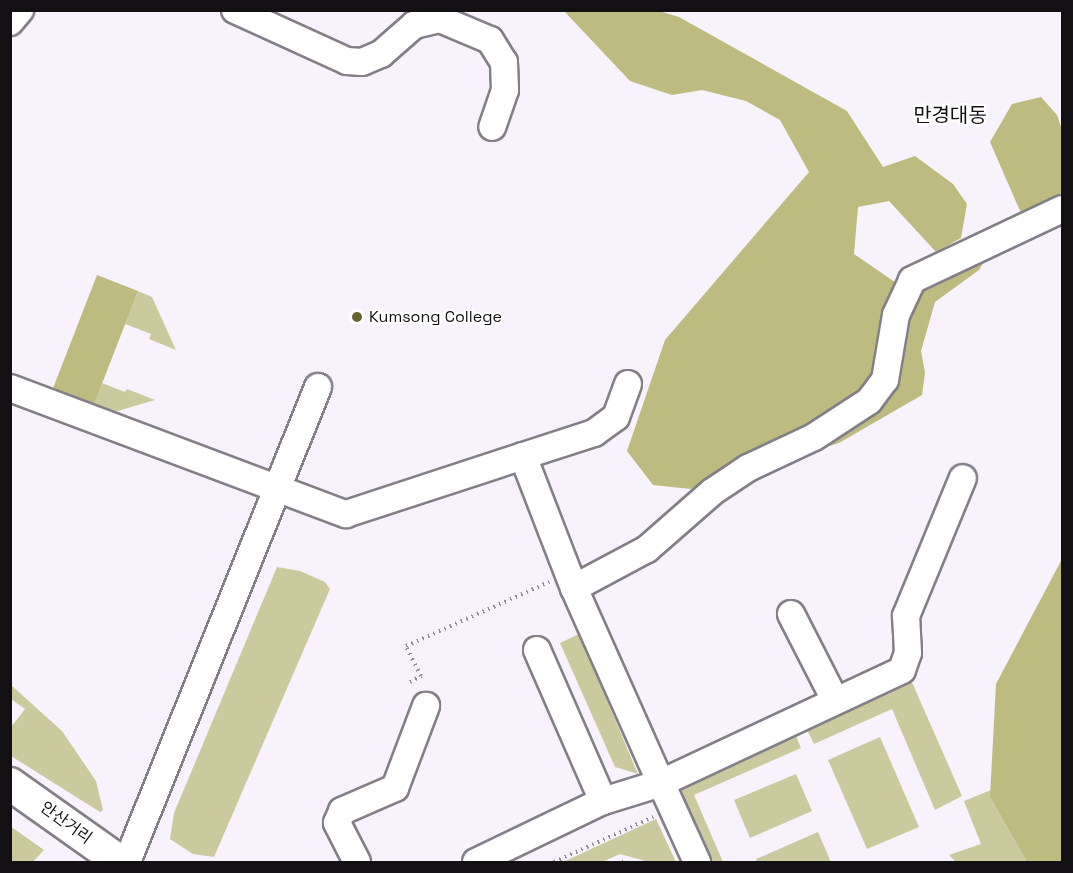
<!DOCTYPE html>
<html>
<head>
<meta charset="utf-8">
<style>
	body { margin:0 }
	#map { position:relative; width:1073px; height:873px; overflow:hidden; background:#f7f2fb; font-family:"Space Grotesk","Noto Sans KR",sans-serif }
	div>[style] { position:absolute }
	.green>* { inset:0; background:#cbca9f }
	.forest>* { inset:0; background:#bdbb80 }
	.path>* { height:4px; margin-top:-2px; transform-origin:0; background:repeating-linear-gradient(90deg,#908d93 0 1.5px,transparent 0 6px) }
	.roads { filter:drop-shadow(2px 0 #837f87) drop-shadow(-2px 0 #837f87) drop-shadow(0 2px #837f87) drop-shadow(0 -2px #837f87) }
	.minor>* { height:26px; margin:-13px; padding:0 13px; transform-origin:13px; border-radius:13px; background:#fff }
	.major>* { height:32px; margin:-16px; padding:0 16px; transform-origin:16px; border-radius:16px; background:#fff }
	.dots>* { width:16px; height:16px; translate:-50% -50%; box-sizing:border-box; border:3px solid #fff; border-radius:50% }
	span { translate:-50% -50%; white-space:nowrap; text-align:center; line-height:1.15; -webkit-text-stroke:4.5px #fff; paint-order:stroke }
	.poi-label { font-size:16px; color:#121013 }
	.left { translate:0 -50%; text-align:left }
	.street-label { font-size:16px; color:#121013 }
	.quarter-label { font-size:20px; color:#121013 }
	.frame { position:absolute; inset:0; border:12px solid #121013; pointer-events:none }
</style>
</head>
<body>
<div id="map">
	<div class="green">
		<i style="clip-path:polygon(138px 291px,152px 297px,176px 350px,149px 339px,151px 334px,125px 324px)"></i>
		<i style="clip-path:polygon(102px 383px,125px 392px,127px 389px,155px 400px,101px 416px,91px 412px)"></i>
		<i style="clip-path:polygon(277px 567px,300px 571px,325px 582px,330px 589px,214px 857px,193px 854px,170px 839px,174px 813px)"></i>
		<i style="clip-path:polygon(579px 634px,638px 774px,615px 767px,560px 643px)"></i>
		<i style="clip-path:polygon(911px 680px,962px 796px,935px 810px,892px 709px,814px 744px,805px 726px)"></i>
		<i style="clip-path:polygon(11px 685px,62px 731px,96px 781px,103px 810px,100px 812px,11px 756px,11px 727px,25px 709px,11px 699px)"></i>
		<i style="clip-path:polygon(794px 731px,801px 748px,694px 795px,723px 862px,707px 862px,681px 801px,683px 784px)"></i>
		<i style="clip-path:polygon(880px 737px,919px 827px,867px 849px,828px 760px)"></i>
		<i style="clip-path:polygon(796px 774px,812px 811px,750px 838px,734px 800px)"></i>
		<i style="clip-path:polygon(991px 790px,990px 797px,1027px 862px,956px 862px,949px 855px,981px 844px,964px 801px)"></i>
		<i style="clip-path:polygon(656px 819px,676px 862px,649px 862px,620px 854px,602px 862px,563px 862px)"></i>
		<i style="clip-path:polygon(10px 826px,44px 850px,33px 862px,11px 862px)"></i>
		<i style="clip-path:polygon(818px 832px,831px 862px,757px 862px,756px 859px)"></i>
	</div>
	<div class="forest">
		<i style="clip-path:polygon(564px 11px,659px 11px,679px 17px,847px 111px,883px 167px,915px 156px,953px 184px,967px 204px,961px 238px,936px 252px,889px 201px,858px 207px,854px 254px,905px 289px,934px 285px,988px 255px,979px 270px,935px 302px,921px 351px,925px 373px,922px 395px,839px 443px,691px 489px,653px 485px,627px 451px,665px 340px,809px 172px,780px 120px,746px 101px,702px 90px,672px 95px,630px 81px)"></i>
		<i style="clip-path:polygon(1041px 97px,1057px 115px,1062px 130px,1062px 192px,1045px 205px,1021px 213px,990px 142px,1012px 104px)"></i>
		<i style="clip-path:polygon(97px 275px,138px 291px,91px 412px,50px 396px)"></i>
		<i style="clip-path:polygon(1062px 559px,1062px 862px,1027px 862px,990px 797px,996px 684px)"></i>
	</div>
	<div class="path">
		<i style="left:410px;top:682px;width:13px;rotate:-29deg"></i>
		<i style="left:421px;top:676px;width:34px;rotate:-117deg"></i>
		<i style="left:406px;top:646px;width:157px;rotate:-24.1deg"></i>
		<i style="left:554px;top:862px;width:109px;rotate:-24.4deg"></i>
		<i style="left:622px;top:862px;width:1px"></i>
	</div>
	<div class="roads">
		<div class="minor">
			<i style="left:235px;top:10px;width:123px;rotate:24.5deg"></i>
			<i style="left:347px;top:61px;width:15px;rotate:4deg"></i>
			<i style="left:362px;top:62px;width:21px;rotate:-23deg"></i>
			<i style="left:381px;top:54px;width:44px;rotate:-41.3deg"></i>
			<i style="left:414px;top:25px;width:27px;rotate:-13deg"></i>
			<i style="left:440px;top:19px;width:54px;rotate:22.8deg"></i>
			<i style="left:490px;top:40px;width:26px;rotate:58deg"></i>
			<i style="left:504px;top:62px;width:28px;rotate:88deg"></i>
			<i style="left:505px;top:90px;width:39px;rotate:109deg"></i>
			<i style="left:10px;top:22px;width:16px;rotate:-50deg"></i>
			<i style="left:10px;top:388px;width:359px;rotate:20.6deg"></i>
			<i style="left:346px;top:514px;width:186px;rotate:-18.1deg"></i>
			<i style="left:523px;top:456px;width:142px;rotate:68.9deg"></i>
			<i style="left:574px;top:588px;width:214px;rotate:66deg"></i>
			<i style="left:661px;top:783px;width:266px;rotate:-25.1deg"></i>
			<i style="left:902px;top:670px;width:18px;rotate:-71deg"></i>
			<i style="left:908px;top:653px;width:37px;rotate:-93deg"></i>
			<i style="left:906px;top:616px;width:149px;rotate:-67.6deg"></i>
			<i style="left:523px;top:456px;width:75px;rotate:-17.9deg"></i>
			<i style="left:594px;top:433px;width:27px;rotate:-36deg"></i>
			<i style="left:616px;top:417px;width:35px;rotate:-70deg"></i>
			<i style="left:574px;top:588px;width:83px;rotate:-28.1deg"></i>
			<i style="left:647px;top:549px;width:86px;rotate:-41.2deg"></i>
			<i style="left:712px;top:492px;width:43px;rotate:-33.7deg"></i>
			<i style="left:748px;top:468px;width:73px;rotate:-25.2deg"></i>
			<i style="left:814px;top:437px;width:66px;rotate:-33.2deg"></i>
			<i style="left:869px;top:401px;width:26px;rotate:-53deg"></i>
			<i style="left:885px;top:380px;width:66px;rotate:-80.4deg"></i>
			<i style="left:896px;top:315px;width:38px;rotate:-65deg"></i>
			<i style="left:912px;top:280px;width:166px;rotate:-25.3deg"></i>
			<i style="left:791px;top:614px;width:97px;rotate:62.9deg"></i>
			<i style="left:537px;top:650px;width:165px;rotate:66.4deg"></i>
			<i style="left:127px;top:862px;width:512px;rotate:-68.09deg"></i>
			<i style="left:357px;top:862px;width:44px;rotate:-117.1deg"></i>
			<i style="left:337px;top:823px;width:13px;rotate:-67deg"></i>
			<i style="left:342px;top:811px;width:58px;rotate:-23.5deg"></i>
			<i style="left:395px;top:788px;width:88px;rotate:-69.3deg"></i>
			<i style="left:476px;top:862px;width:141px;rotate:-25.7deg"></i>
			<i style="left:603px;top:801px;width:61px;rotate:-17.2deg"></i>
			<i style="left:661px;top:783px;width:87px;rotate:65.5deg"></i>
		</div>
		<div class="major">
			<i style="left:10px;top:784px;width:135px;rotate:35.3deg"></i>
		</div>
	</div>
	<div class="dots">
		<i style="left:357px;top:317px;background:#656330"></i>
	</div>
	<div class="poi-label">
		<span class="left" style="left:369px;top:317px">Kumsong College</span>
	</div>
	<div class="street-label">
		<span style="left:66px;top:823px;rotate:36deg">안산거리</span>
	</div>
	<div class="quarter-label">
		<span style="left:950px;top:115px">만경대동</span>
	</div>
	<div class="frame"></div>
</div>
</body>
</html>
